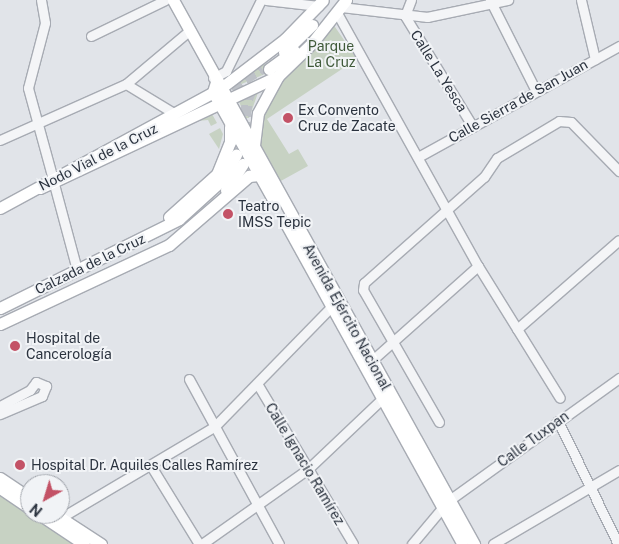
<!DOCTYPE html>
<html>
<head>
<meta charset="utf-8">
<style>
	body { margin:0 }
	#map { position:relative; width:619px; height:544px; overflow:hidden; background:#e1e4e9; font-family:"Public Sans",sans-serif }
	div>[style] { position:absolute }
	.green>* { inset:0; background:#c7d2c3 }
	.major-tunnel>* { height:11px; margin-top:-5.5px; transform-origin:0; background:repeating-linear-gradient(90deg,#bdc1c7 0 11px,transparent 0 16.5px) }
	.roads { filter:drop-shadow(1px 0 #a7abb3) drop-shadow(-1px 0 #a7abb3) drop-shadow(0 1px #a7abb3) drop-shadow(0 -1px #a7abb3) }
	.minor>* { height:9px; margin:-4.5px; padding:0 4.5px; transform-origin:4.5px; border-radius:4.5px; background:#f4f5f7 }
	.major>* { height:11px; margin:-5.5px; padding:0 5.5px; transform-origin:5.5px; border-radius:5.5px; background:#fff }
	.dots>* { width:14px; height:14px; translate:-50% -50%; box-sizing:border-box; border:2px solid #f1f3f6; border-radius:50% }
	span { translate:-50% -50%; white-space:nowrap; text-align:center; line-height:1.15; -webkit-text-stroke:4px #f1f3f6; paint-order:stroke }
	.park-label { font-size:14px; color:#405a3a }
	.street-label { font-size:14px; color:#2b333f }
	.poi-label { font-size:14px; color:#2b333f }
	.left { translate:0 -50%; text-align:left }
	.north { position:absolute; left:20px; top:474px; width:50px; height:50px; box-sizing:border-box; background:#f1f3f6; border:1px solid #a2a6ad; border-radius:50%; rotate:219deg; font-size:14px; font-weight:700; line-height:20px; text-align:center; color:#2b333f }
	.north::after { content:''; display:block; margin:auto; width:18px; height:22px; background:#c35266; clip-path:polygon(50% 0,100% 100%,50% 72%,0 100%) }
</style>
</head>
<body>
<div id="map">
	<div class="green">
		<i style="clip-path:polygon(333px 24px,357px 59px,267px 119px,289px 154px,298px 149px,308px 166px,279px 182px,259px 149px,259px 105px)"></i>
		<i style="clip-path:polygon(262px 61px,274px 70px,228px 90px,229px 88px)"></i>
		<i style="clip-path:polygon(259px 90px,249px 118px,246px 118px,237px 97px)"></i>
		<i style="clip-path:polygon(206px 112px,212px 114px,217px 123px,211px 126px,208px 120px,197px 121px)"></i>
		<i style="clip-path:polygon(220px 128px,223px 134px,219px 149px,209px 134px)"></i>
		<i style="clip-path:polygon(0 496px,50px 528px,73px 544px,0 544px)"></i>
	</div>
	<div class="major-tunnel">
		<i style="left:217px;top:96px;width:53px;rotate:-31.9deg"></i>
		<i style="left:243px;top:132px;width:35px;rotate:-82deg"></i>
		<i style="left:248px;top:97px;width:16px;rotate:-63deg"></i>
	</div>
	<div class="roads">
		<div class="minor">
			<i style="left:41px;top:0;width:23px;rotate:80deg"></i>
			<i style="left:45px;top:23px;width:67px;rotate:104.7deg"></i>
			<i style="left:28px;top:88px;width:91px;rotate:74.7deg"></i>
			<i style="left:266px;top:0;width:53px;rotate:6.5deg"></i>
			<i style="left:411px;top:0;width:17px;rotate:111deg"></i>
			<i style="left:405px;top:16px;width:130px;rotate:58.5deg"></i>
			<i style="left:490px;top:0;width:102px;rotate:63.2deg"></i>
			<i style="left:581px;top:0;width:61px;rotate:76.7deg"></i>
			<i style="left:341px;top:7px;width:87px;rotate:6.6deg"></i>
			<i style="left:427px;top:17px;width:83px;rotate:-11.9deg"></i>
			<i style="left:337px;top:13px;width:290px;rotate:60.9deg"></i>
			<i style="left:478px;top:266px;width:155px;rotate:58.2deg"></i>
			<i style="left:91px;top:36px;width:82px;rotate:-25.9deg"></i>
			<i style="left:213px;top:78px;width:15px;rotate:-28deg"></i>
			<i style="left:226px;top:71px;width:79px;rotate:-63.8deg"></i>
			<i style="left:126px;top:84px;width:54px;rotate:31.3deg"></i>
			<i style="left:0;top:140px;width:138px;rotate:-24deg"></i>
			<i style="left:126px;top:84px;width:82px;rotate:-40.1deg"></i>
			<i style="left:418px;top:157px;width:230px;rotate:-28.9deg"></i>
			<i style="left:54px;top:184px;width:89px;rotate:75deg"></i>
			<i style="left:517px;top:329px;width:135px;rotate:-41.1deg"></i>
			<i style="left:369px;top:363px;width:146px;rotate:-41.7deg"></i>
			<i style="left:189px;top:379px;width:188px;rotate:61.4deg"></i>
			<i style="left:258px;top:385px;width:185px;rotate:59.1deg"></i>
			<i style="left:0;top:406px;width:34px;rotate:-28deg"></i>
			<i style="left:30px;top:390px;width:10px;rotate:-53deg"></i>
			<i style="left:36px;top:382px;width:11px;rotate:22deg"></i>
			<i style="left:46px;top:386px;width:11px;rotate:112deg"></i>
			<i style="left:42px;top:396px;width:46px;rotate:156.8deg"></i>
			<i style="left:558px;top:421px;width:137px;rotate:64deg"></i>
			<i style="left:439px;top:422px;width:152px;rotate:-119.9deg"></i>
			<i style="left:363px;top:290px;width:7px;rotate:-82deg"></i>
			<i style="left:364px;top:283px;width:160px;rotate:-41.5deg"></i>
			<i style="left:484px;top:177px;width:23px;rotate:-56deg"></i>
			<i style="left:497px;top:158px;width:72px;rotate:-30.8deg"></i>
			<i style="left:559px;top:121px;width:12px;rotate:5deg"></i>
			<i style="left:571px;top:122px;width:69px;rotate:45.6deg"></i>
			<i style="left:151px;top:466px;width:92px;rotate:58.4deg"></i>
			<i style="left:57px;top:520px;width:184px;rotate:-30.7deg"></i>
			<i style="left:215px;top:426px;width:173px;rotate:-45.7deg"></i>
			<i style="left:202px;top:544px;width:130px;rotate:-35.3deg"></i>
			<i style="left:308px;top:469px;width:109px;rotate:-43.5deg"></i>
			<i style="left:412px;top:544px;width:56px;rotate:-50.1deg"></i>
			<i style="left:448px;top:501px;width:211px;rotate:-35.7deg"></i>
			<i style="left:493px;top:544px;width:146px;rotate:-30.4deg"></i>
		</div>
		<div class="major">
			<i style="left:173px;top:0;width:622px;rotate:61.04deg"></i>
			<i style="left:284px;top:52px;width:39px;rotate:-44deg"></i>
			<i style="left:269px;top:69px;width:31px;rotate:-36deg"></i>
			<i style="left:216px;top:82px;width:10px;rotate:107deg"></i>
			<i style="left:213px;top:92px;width:127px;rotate:60.8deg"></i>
			<i style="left:254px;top:145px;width:32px;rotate:-83deg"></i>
			<i style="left:258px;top:113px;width:42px;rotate:-61.6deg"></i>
			<i style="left:40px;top:188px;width:263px;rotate:-25.2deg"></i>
			<i style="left:278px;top:76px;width:47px;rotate:-44.1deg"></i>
			<i style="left:312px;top:43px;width:55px;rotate:-51.7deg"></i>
			<i style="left:226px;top:190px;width:31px;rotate:-57deg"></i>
			<i style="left:0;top:208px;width:251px;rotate:-28.5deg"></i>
			<i style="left:221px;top:88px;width:81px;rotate:-37.4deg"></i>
			<i style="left:285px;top:39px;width:54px;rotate:-45.7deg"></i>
			<i style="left:169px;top:217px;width:64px;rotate:-41.9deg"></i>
			<i style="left:217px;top:174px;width:35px;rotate:-68deg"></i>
			<i style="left:230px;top:142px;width:15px;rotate:-90deg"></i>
			<i style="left:285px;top:222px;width:368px;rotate:61.1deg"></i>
			<i style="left:0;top:308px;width:200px;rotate:-26.4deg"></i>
			<i style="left:179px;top:219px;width:58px;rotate:-42.2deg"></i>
			<i style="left:222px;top:180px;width:29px;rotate:-61deg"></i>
			<i style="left:0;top:324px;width:187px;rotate:-25.1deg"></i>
			<i style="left:169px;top:245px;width:106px;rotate:-40.8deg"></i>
			<i style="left:249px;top:176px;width:10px;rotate:-6deg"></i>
			<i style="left:0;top:478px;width:36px;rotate:34deg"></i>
			<i style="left:0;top:488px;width:36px;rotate:34deg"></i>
			<i style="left:39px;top:514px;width:54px;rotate:33.7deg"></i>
			<i style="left:55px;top:514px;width:55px;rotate:33.1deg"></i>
		</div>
	</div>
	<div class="dots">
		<i style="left:288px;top:118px;background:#c35266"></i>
		<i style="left:228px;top:214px;background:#c35266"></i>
		<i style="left:15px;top:346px;background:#c35266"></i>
		<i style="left:20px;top:465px;background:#c35266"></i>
	</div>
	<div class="park-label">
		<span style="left:331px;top:54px">Parque<br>La Cruz</span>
	</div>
	<div class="street-label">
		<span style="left:439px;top:71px;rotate:58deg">Calle La Yesca</span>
		<span style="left:518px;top:101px;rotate:-29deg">Calle Sierra de San Juan</span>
		<span style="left:98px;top:157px;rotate:-27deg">Nodo Vial de la Cruz</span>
		<span style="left:90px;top:264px;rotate:-26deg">Calzada de la Cruz</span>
		<span style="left:347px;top:317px;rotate:61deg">Avenida Ejército Nacional</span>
		<span style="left:533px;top:439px;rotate:-36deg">Calle Tuxpan</span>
		<span style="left:305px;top:464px;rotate:59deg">Calle Ignacio Ramírez</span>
	</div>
	<div class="poi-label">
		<span class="left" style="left:298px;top:118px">Ex Convento<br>Cruz de Zacate</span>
		<span class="left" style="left:238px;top:214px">Teatro<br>IMSS Tepic</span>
		<span class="left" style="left:26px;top:346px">Hospital de<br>Cancerología</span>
		<span class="left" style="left:31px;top:465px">Hospital Dr. Aquiles Calles Ramírez</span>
	</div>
	<div class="north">N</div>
</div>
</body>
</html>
